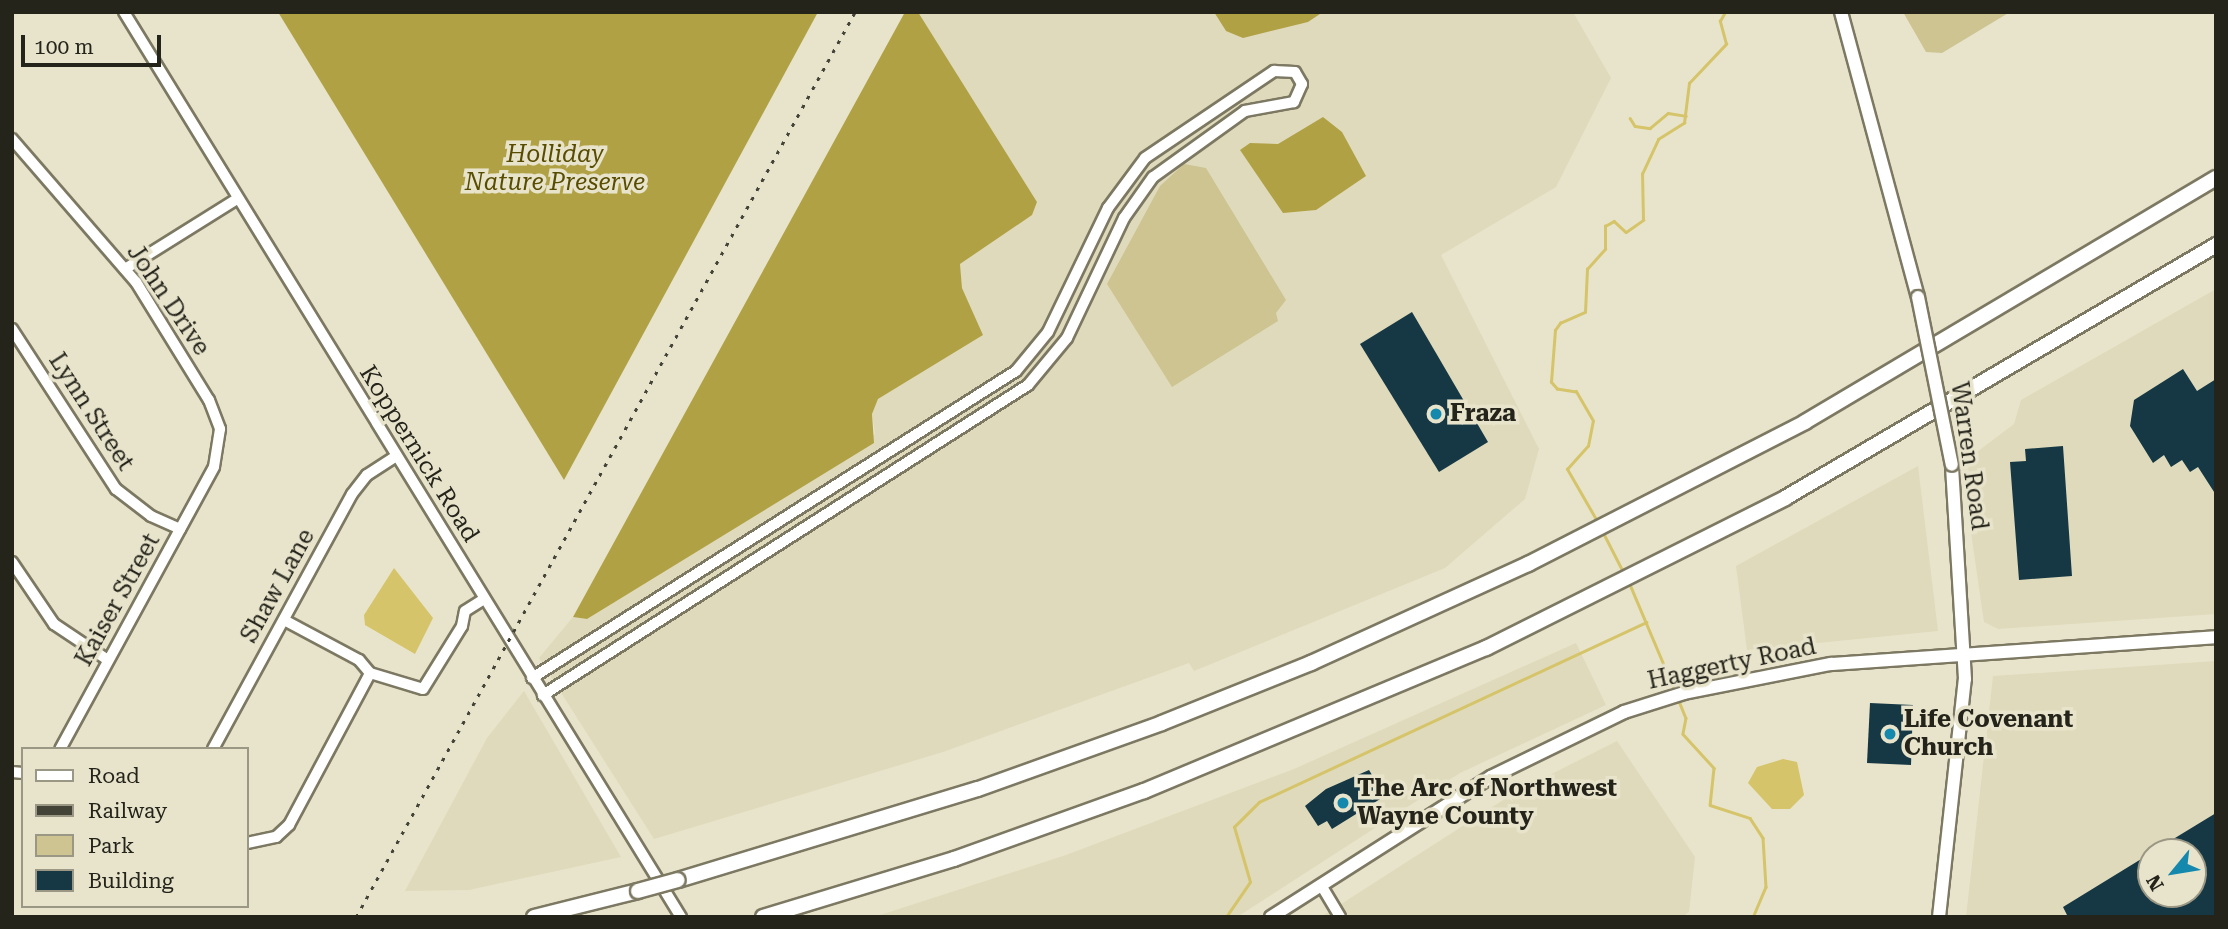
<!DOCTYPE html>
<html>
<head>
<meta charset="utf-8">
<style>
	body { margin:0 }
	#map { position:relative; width:2228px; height:929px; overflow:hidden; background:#e8e4cc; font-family:"Roboto Serif",serif }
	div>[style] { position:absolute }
	.built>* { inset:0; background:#dfdabb }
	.green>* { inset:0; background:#cdc491 }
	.forest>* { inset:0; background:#b1a145 }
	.water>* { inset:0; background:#d5c469 }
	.stream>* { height:2.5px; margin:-1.25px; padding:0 1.25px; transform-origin:1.25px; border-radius:1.25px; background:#d5c469 }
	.building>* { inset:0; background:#163845 }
	.roads { filter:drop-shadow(2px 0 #7c7862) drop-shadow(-2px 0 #7c7862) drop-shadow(0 2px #7c7862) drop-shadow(0 -2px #7c7862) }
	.minor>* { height:10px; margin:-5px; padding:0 5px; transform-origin:5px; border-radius:5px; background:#fff }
	.major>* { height:12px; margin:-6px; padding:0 6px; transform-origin:6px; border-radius:6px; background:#fff }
	.highway>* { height:14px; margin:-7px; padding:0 7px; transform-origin:7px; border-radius:7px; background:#fff }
	.rail>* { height:2.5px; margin-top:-1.25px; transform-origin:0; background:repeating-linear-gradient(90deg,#444337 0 3.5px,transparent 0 10.5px) }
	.bridges { filter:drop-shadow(2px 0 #7c7862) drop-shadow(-2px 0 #7c7862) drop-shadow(0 2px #7c7862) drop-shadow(0 -2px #7c7862) }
	.major-bridge>* { height:12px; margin:-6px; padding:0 6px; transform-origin:6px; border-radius:6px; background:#fff }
	.highway-bridge>* { height:14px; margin:-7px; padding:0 7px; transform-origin:7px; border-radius:7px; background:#fff }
	.dots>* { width:19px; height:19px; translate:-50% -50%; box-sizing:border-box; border:4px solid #e8e4cc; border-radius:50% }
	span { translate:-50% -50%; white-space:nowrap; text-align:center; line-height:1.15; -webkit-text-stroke:7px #e8e4cc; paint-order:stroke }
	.park-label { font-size:24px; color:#584c00; font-style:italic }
	.street-label { font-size:24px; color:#25241b }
	.poi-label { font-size:24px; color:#25241b; font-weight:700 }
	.left { translate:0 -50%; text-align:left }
	.frame { position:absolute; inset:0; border:14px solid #25241b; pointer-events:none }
	.legend { position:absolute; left:21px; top:747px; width:228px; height:161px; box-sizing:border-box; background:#e8e4cc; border:2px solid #9a9785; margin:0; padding:9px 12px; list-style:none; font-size:21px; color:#25241b }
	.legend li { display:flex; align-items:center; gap:14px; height:35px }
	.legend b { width:35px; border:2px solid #9a9785 }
	.north { position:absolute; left:2137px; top:838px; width:70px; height:70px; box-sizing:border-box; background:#e8e4cc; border:2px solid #9a9785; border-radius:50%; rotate:240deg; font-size:19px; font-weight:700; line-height:28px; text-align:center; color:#25241b }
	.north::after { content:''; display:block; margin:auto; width:24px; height:32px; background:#1588ad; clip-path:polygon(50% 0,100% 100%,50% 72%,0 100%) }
	.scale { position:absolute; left:21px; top:35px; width:140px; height:32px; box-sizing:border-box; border:4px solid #25241b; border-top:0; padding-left:9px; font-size:21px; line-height:24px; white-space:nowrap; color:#25241b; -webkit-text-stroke:5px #e8e4cc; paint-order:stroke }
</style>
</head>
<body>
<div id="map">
	<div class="built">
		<i style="clip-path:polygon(918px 12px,1214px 12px,1226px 31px,1308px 22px,1323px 12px,1573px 12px,1611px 78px,1556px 187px,1441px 255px,1539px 449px,1525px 499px,1445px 568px,1194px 671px,1189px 663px,943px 752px,654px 839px,539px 658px,573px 617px,587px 619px,875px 434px,872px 414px,878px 399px,983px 335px,962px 288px,960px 264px,1031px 215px,1037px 202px)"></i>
		<i style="clip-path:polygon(2216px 289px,2216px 614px,1998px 629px,1984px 622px,1961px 464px,2014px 424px,2021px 400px)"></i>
		<i style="clip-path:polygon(1918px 466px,1938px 631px,1747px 650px,1736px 566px)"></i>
		<i style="clip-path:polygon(1576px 643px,1606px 705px,1460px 773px,1237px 917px,874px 917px,1066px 855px,1294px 769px)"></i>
		<i style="clip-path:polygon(evenodd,2216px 661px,2216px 917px,1966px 917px,1993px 676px,2216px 661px,2151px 852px,2193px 852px,2193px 894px,2151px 894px,2151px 852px)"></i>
		<i style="clip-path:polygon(524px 691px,621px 857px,469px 890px,405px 891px,487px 738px)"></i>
		<i style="clip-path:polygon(1617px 741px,1695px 857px,1689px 912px,1682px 917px,1321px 917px,1514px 793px)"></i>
	</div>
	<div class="green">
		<i style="clip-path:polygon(1903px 12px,2010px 12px,1942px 53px,1926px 52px)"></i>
		<i style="clip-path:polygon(1184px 164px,1206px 168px,1286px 300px,1276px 313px,1278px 321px,1172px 387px,1107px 284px,1160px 186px)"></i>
	</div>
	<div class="forest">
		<i style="clip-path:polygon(278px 12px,818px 12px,564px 480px)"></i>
		<i style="clip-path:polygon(905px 12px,918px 12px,1037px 202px,1032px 215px,960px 264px,962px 288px,983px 335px,878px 399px,872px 414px,874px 443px,587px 619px,573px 617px)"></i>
		<i style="clip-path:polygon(1214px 12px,1323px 12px,1308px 22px,1243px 38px,1226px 31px)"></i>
		<i style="clip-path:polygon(1323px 117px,1342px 132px,1366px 176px,1316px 210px,1283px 213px,1240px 150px,1250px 143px,1278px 144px)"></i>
	</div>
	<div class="water">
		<i style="clip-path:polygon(394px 568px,433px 618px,415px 654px,365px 625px,364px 615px)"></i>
		<i style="clip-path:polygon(1783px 759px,1797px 762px,1804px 795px,1790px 809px,1772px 809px,1748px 783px,1757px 767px)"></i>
	</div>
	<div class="stream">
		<i style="left:1630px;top:118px;width:9px;rotate:58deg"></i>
		<i style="left:1635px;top:126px;width:15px;rotate:8deg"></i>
		<i style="left:1650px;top:128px;width:23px;rotate:-40deg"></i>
		<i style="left:1668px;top:113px;width:18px;rotate:9deg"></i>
		<i style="left:1598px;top:523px;width:62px;rotate:-119.9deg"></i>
		<i style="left:1567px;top:469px;width:31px;rotate:-48deg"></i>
		<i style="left:1588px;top:446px;width:25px;rotate:-79deg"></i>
		<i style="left:1593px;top:421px;width:34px;rotate:-120deg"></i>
		<i style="left:1576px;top:392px;width:19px;rotate:-171deg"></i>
		<i style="left:1557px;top:389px;width:9px;rotate:-131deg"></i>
		<i style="left:1551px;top:382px;width:52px;rotate:-85.6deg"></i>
		<i style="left:1555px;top:330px;width:9px;rotate:-54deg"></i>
		<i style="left:1560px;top:323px;width:27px;rotate:-24deg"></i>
		<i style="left:1585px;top:312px;width:43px;rotate:-87.3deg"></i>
		<i style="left:1587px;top:269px;width:27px;rotate:-48deg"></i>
		<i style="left:1605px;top:249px;width:23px;rotate:-90deg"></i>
		<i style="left:1605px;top:226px;width:10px;rotate:-29deg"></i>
		<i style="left:1614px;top:221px;width:16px;rotate:43deg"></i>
		<i style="left:1626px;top:232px;width:21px;rotate:-35deg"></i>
		<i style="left:1643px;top:220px;width:46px;rotate:-91.2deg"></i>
		<i style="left:1642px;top:174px;width:38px;rotate:-65deg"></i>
		<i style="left:1658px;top:139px;width:31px;rotate:-32deg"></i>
		<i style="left:1684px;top:123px;width:40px;rotate:-82.9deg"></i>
		<i style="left:1689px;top:83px;width:54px;rotate:-46.5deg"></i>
		<i style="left:1726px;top:44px;width:24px;rotate:-105deg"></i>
		<i style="left:1720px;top:21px;width:10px;rotate:-61deg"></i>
		<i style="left:1603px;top:532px;width:46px;rotate:62.9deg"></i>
		<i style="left:1629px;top:582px;width:118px;rotate:67.1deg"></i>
		<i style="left:1679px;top:701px;width:18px;rotate:68deg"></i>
		<i style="left:1686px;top:718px;width:16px;rotate:101deg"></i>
		<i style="left:1683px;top:734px;width:46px;rotate:47.6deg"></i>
		<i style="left:1714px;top:768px;width:37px;rotate:96deg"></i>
		<i style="left:1710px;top:805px;width:42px;rotate:18deg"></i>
		<i style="left:1750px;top:818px;width:24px;rotate:57deg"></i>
		<i style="left:1763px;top:838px;width:49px;rotate:86.5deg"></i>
		<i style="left:1766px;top:887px;width:33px;rotate:113deg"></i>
		<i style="left:1226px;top:917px;width:42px;rotate:-55.6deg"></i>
		<i style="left:1250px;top:882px;width:57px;rotate:-106.2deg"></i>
		<i style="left:1234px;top:827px;width:35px;rotate:-45deg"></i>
		<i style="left:1259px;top:802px;width:427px;rotate:-24.9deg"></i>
	</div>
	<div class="building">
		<i style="clip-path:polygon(1412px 312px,1488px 442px,1439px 472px,1360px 344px)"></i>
		<i style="clip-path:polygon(2183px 369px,2197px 391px,2216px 379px,2216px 495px,2198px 467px,2190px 472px,2182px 460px,2171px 467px,2164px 455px,2153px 463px,2130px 426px,2134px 400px)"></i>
		<i style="clip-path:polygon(2063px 446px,2072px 576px,2019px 580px,2010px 462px,2026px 461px,2025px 449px)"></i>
		<i style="clip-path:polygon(1870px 703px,1913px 705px,1911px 765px,1867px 763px)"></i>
		<i style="clip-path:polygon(1369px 770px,1385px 796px,1332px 829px,1327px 821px,1318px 826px,1305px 806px,1326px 789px)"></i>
		<i style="clip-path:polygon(2216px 813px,2216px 917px,2068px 917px,2063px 907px,2151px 853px,2151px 894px,2193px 894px,2193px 852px,2152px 852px)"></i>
	</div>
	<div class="roads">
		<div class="minor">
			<i style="left:124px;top:12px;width:1063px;rotate:58.39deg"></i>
			<i style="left:12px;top:139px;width:189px;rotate:49.1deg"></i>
			<i style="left:136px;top:282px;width:139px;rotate:58.3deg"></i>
			<i style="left:209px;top:400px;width:31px;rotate:69deg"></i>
			<i style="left:220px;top:429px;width:38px;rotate:99deg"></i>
			<i style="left:214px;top:467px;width:321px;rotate:118.6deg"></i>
			<i style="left:125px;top:269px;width:132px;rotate:-32deg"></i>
			<i style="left:12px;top:329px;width:191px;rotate:57deg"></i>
			<i style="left:116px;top:489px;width:44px;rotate:37.6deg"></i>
			<i style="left:151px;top:516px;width:32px;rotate:24deg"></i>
			<i style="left:12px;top:562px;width:75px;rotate:55.9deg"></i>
			<i style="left:54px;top:624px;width:65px;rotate:33.7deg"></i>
			<i style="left:370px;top:673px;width:55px;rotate:16.8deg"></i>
			<i style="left:423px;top:689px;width:74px;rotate:-58.2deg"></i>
			<i style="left:462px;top:626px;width:15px;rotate:-79deg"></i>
			<i style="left:465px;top:611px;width:22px;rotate:-32deg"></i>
			<i style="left:532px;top:678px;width:573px;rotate:-32.39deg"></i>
			<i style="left:1016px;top:371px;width:50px;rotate:-50.6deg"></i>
			<i style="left:1048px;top:332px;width:138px;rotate:-64.2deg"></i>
			<i style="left:1108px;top:208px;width:62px;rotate:-53.5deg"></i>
			<i style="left:1145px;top:158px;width:156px;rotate:-34deg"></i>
			<i style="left:1274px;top:71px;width:21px;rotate:3deg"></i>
			<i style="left:1295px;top:72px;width:14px;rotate:60deg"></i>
			<i style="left:1302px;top:84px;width:20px;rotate:114deg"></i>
			<i style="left:1294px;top:102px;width:50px;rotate:169.6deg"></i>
			<i style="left:1245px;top:111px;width:113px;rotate:144.3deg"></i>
			<i style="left:1153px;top:177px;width:50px;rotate:125.3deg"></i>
			<i style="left:1124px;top:218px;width:133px;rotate:115.4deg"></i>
			<i style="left:1067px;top:338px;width:61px;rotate:129.7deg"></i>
			<i style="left:1028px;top:385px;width:576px;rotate:147.41deg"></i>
			<i style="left:213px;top:749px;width:290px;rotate:-61.4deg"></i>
			<i style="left:352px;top:494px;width:24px;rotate:-52deg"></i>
			<i style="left:367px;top:475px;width:35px;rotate:-33deg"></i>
			<i style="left:12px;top:772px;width:11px;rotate:5deg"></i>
			<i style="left:247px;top:843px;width:30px;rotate:-12deg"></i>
			<i style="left:276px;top:837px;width:18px;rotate:-43deg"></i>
			<i style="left:289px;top:825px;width:172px;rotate:-61.9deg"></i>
			<i style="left:370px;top:673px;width:17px;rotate:-130deg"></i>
			<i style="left:359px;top:660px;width:85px;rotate:-151.9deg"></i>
			<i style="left:1321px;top:885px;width:37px;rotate:59deg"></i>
		</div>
		<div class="major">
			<i style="left:1841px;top:12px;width:295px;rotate:74.9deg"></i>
			<i style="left:1271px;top:917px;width:261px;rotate:-32.5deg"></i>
			<i style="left:1491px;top:777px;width:148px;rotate:-26deg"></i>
			<i style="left:1624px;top:712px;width:63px;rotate:-17.6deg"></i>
			<i style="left:1684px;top:693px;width:150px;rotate:-11.2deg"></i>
			<i style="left:1831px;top:664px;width:386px;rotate:-4deg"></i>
			<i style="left:1939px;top:917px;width:239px;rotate:-83.8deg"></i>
			<i style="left:1965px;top:679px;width:214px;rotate:-93.5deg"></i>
		</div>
		<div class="highway">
			<i style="left:678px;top:880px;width:313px;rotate:-16.9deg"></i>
			<i style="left:978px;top:789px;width:195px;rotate:-19.7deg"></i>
			<i style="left:1162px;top:723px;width:161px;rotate:-21.9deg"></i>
			<i style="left:1311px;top:663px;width:239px;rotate:-24.5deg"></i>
			<i style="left:1528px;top:564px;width:311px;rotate:-27.1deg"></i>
			<i style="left:1805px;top:422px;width:478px;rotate:-30.7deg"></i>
			<i style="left:534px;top:917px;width:107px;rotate:-14deg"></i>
			<i style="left:763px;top:917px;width:200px;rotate:-16.9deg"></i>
			<i style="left:954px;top:859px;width:202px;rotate:-19.7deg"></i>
			<i style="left:1144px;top:791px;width:371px;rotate:-22.7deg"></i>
			<i style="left:1486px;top:648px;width:335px;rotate:-26.6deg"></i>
			<i style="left:1785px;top:498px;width:500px;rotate:-30.4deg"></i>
		</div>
	</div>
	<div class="rail">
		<i style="left:356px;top:917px;width:1033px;rotate:-61.13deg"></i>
	</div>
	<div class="bridges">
		<div class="major-bridge">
			<i style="left:1918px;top:297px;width:171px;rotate:78.6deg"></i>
		</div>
		<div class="highway-bridge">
			<i style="left:638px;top:891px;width:41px;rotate:-15.4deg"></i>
		</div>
	</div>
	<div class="dots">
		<i style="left:1436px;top:414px;background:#1588ad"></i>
		<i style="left:1890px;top:734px;background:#1588ad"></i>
		<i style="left:1343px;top:803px;background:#1588ad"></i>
	</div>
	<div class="park-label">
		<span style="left:555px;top:169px">Holliday<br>Nature Preserve</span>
	</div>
	<div class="street-label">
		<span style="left:168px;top:300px;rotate:56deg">John Drive</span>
		<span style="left:91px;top:412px;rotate:57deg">Lynn Street</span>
		<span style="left:419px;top:454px;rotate:58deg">Koppernick Road</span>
		<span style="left:1969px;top:456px;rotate:82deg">Warren Road</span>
		<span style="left:278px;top:586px;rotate:-61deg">Shaw Lane</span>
		<span style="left:118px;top:600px;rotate:-61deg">Kaiser Street</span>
		<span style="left:1732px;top:664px;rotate:-12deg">Haggerty Road</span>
	</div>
	<div class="poi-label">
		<span class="left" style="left:1450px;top:414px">Fraza</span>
		<span class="left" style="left:1904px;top:734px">Life Covenant<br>Church</span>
		<span class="left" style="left:1357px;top:803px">The Arc of Northwest<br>Wayne County</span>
	</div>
	<div class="frame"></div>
	<ul class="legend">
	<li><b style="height:9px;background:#fff"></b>Road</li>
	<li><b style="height:9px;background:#444337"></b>Railway</li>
	<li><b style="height:19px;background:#cdc491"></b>Park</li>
	<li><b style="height:19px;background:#163845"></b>Building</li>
	</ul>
	<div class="north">N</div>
	<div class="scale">100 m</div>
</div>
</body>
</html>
